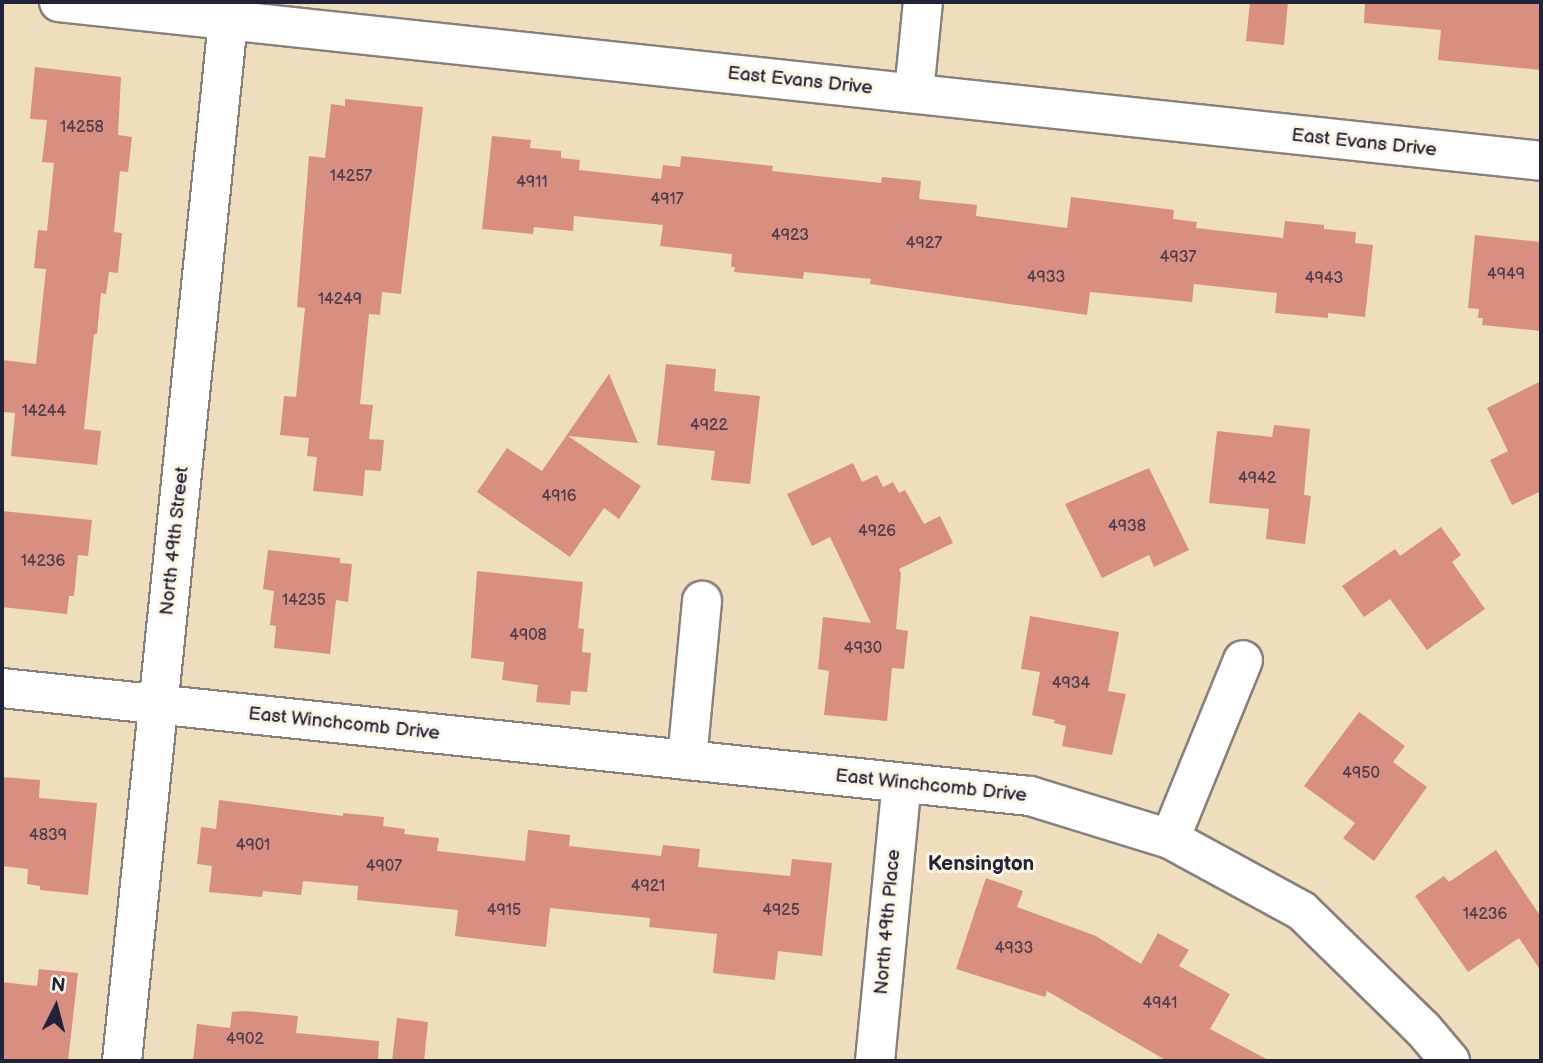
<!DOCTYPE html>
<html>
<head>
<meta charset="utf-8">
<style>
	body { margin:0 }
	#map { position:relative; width:1543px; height:1063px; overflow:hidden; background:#eedebd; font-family:"Balsamiq Sans",sans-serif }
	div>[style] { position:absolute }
	.building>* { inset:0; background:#d88f82 }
	.roads { filter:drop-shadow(2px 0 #88807c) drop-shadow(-2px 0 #88807c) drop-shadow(0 2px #88807c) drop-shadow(0 -2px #88807c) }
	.minor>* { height:38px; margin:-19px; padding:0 19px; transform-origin:19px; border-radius:19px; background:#fff }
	span { translate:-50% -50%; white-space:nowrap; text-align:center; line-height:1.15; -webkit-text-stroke:6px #fcf5e5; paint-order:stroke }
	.number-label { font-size:16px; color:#503d4d }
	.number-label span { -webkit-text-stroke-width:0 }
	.street-label { font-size:19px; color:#22223b }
	.neighbourhood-label { font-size:21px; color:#22223b; font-weight:700 }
	.frame { position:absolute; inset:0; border:4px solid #22223b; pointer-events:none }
	.north { position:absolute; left:21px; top:972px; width:70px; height:70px; -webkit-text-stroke:5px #fcf5e5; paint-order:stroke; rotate:6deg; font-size:19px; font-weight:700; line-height:28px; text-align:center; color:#22223b }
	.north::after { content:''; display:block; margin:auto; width:24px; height:32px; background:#22223b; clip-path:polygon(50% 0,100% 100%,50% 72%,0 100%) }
</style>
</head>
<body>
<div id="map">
	<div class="building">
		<i style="clip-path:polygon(1250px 2px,1288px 2px,1284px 45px,1246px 41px)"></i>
		<i style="clip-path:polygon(1365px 2px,1541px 2px,1541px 70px,1438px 60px,1441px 30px,1364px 23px)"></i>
		<i style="clip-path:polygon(35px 67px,121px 77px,118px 135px,132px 137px,128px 172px,120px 171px,114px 232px,122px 233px,118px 273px,109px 272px,106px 294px,101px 293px,97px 334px,94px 334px,84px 429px,101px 431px,97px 465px,11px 456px,15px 413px,2px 412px,2px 360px,36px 364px,46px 269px,34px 268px,38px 230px,47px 231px,54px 163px,42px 162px,47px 120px,30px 119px)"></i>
		<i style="clip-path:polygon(345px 99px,423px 107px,401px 294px,382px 292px,380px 315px,369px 314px,360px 404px,373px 405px,369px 439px,384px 440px,381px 471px,365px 470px,363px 496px,313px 491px,317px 457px,307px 456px,309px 438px,280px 435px,284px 396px,296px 397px,305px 308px,297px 307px,309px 156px,325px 158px,331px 104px,345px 106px)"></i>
		<i style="clip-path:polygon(492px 136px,531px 140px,530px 148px,561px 151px,561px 158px,580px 160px,579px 170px,661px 179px,663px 165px,680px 167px,681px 156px,773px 166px,772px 171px,881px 183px,882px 177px,921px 181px,919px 199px,977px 205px,976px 216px,1067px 228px,1071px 197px,1174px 210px,1173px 219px,1197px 222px,1196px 228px,1283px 238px,1285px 221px,1324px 225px,1324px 229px,1356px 232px,1355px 243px,1373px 245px,1365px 317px,1328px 313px,1328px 318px,1275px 313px,1277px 293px,1194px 284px,1192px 302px,1090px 292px,1087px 315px,870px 284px,871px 279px,804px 272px,803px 279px,734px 272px,735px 267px,731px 267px,732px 254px,660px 246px,663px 225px,574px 216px,573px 231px,534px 227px,533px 234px,482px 229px)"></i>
		<i style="clip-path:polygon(1475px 235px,1541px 242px,1541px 331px,1482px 325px,1483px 318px,1478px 318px,1479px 309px,1468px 308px)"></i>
		<i style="clip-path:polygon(666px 364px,716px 369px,714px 391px,760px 396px,750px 484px,711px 480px,715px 451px,657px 445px)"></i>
		<i style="clip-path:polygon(609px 374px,638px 443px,568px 436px,641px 486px,619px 519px,604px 508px,570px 557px,477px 492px,507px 448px,542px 471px)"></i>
		<i style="clip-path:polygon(1541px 381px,1541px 491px,1512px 505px,1490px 460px,1508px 451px,1487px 408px)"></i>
		<i style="clip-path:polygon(1274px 425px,1310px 429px,1304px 495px,1311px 496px,1305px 544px,1266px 539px,1269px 509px,1209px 503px,1217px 431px,1272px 437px)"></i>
		<i style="clip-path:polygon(853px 463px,862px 482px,877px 475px,883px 487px,893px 482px,899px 493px,905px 490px,924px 524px,940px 516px,953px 543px,899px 569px,901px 574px,896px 629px,908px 631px,904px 669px,892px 668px,887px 721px,824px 715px,829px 671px,818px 669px,823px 617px,871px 623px,830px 537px,812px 546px,787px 494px)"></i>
		<i style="clip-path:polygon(1149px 468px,1189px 550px,1154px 567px,1149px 555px,1102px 578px,1065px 504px)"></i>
		<i style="clip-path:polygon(2px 511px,92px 520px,88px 556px,78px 555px,74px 596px,69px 596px,67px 614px,2px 607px)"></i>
		<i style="clip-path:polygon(1441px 527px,1461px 555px,1452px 562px,1485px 609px,1427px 650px,1390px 599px,1364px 617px,1342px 586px,1395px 549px,1400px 556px)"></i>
		<i style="clip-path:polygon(268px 550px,340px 558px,340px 563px,352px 564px,348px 602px,336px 600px,330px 654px,274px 648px,276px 626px,270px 625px,274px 591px,263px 589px)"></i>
		<i style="clip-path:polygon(477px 571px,583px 582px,578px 628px,584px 629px,582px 652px,591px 653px,587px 692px,571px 691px,570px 705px,536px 702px,538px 685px,502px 680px,504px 662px,471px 658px)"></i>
		<i style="clip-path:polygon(1030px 616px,1119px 632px,1108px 691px,1126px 694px,1112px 755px,1062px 746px,1066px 726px,1054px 723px,1055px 720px,1032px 715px,1040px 672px,1021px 669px)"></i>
		<i style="clip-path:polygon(1359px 712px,1405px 746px,1393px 762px,1427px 787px,1374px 861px,1343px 838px,1355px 823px,1304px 786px)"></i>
		<i style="clip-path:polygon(2px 777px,40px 780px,39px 798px,97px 803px,88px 895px,40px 890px,40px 886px,27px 884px,28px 869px,2px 866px)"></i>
		<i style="clip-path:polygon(219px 800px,343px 816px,343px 813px,384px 817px,383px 826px,405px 829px,404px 834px,439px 838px,437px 851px,525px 861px,528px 830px,570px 835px,569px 846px,661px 856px,663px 845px,700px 849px,698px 867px,790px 876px,792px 859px,832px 863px,822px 956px,778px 951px,775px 980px,713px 973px,717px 934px,649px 927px,650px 918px,550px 908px,546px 947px,455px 936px,458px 910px,357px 900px,358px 886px,303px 881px,301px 895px,263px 891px,262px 897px,209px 892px,212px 866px,197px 864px,201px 827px,216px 829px)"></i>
		<i style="clip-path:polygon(1496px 850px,1541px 917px,1541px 971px,1519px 938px,1468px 972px,1415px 896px,1444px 876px,1449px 882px)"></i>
		<i style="clip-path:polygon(986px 878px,1023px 891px,1017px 907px,1096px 936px,1141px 964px,1158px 933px,1189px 950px,1179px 966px,1230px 994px,1210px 1029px,1270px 1061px,1167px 1061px,1047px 991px,1045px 997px,956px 969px)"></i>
		<i style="clip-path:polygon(39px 969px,78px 973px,68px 1061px,2px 1061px,2px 982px,37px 986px)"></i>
		<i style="clip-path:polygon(245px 1011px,298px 1016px,296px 1033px,379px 1041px,378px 1061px,193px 1061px,197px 1024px,230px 1028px,232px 1012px)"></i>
		<i style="clip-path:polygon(397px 1018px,428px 1022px,424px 1061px,392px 1061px)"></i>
	</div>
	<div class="roads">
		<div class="minor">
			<i style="left:59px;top:2px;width:1491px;rotate:6.12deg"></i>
			<i style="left:914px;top:93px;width:91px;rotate:-84.4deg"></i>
			<i style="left:2px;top:688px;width:1034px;rotate:6deg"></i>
			<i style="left:1030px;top:796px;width:146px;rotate:17.1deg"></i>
			<i style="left:1170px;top:839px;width:150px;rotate:28.6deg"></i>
			<i style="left:1302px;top:911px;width:169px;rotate:44.3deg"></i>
			<i style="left:1423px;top:1029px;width:42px;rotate:49.8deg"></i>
			<i style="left:687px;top:760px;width:160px;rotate:-84.6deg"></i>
			<i style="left:1170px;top:839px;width:193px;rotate:-67.8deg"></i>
			<i style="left:122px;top:1061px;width:1045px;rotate:-84.18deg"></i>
			<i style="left:875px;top:1061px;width:279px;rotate:-84.5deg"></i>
		</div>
	</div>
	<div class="number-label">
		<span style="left:82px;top:128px">14258</span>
		<span style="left:351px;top:177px">14257</span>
		<span style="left:532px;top:183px">4911</span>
		<span style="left:667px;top:200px">4917</span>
		<span style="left:790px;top:236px">4923</span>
		<span style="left:924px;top:244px">4927</span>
		<span style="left:1178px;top:258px">4937</span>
		<span style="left:1506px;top:275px">4949</span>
		<span style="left:1046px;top:278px">4933</span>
		<span style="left:1324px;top:279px">4943</span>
		<span style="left:340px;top:300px">14249</span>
		<span style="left:44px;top:412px">14244</span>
		<span style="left:709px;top:426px">4922</span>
		<span style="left:1257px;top:479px">4942</span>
		<span style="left:559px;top:497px">4916</span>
		<span style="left:1127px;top:527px">4938</span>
		<span style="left:877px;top:532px">4926</span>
		<span style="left:43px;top:562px">14236</span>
		<span style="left:304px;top:601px">14235</span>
		<span style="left:528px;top:636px">4908</span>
		<span style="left:863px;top:649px">4930</span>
		<span style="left:1071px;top:684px">4934</span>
		<span style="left:1361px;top:774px">4950</span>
		<span style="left:48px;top:836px">4839</span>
		<span style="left:253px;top:846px">4901</span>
		<span style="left:384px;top:867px">4907</span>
		<span style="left:648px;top:887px">4921</span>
		<span style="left:504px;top:911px">4915</span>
		<span style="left:781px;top:911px">4925</span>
		<span style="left:1485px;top:915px">14236</span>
		<span style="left:1014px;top:949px">4933</span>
		<span style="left:1160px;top:1004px">4941</span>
		<span style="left:245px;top:1040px">4902</span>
	</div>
	<div class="street-label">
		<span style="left:800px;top:81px;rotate:6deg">East Evans Drive</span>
		<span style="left:1364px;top:143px;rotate:6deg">East Evans Drive</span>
		<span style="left:175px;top:541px;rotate:-84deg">North 49th Street</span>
		<span style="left:344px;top:724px;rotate:6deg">East Winchcomb Drive</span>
		<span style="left:931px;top:786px;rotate:6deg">East Winchcomb Drive</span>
		<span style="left:888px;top:922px;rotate:-85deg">North 49th Place</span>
	</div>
	<div class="neighbourhood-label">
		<span style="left:981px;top:864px">Kensington</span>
	</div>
	<div class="frame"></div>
	<div class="north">N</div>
</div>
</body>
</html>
